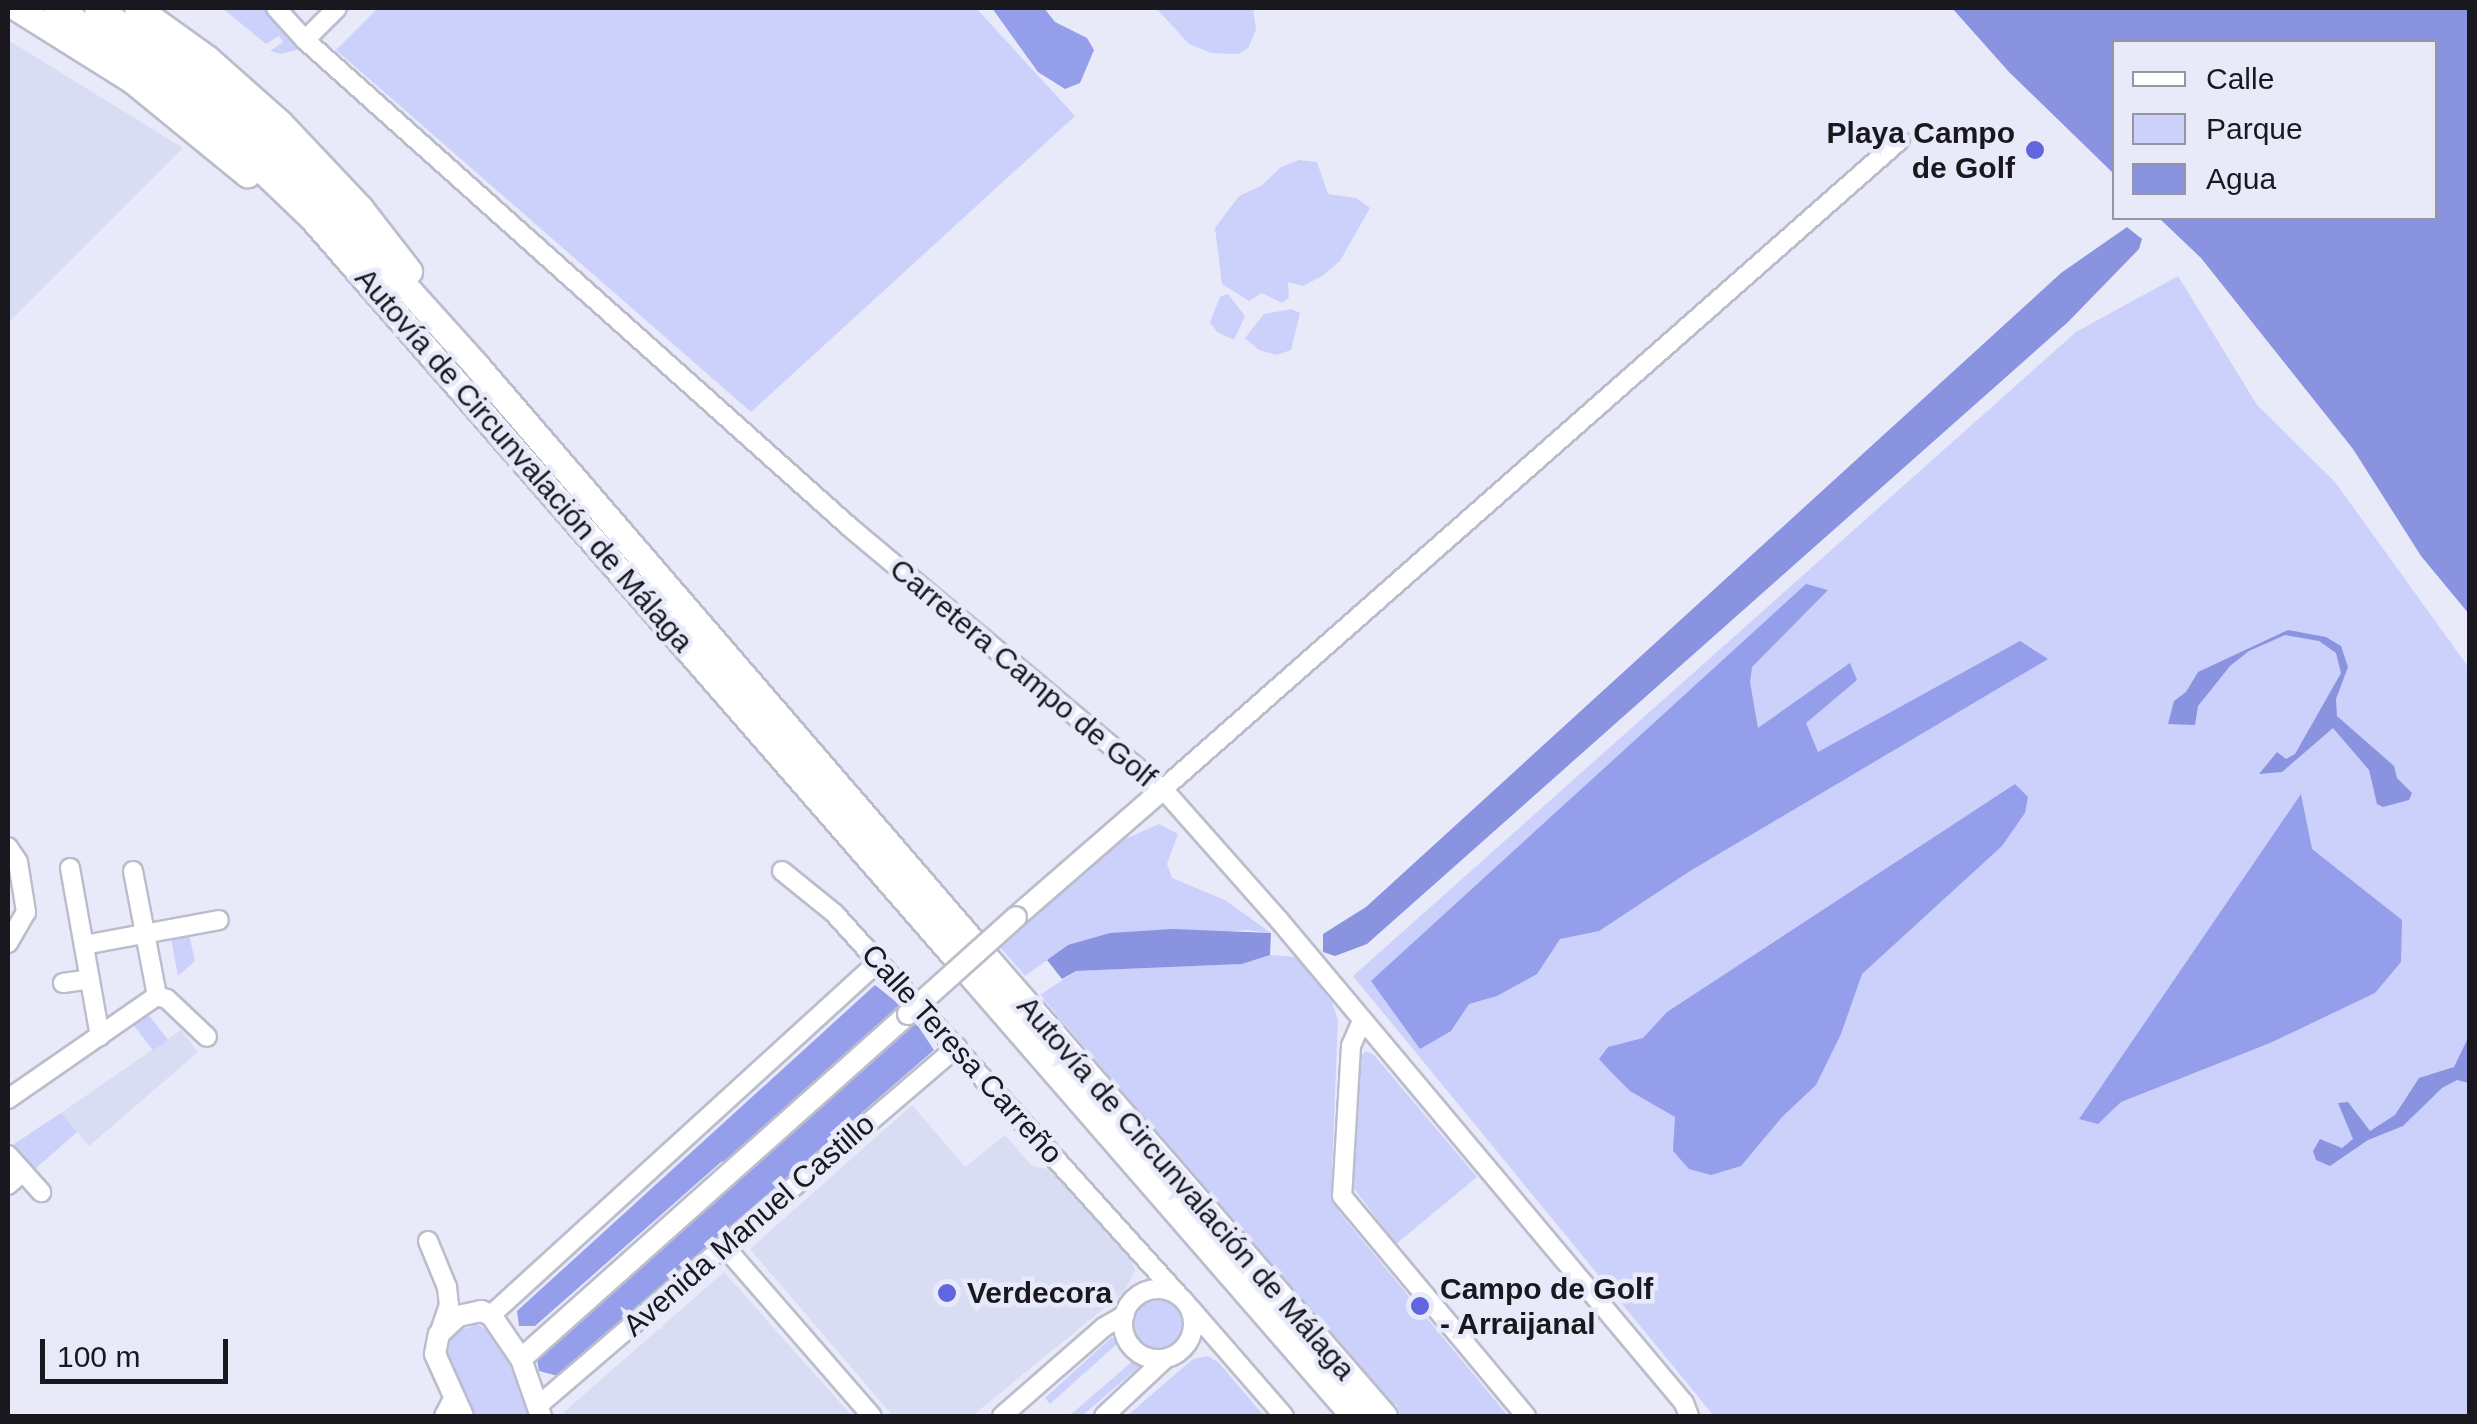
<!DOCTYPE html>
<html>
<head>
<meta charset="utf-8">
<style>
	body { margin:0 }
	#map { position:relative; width:2477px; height:1424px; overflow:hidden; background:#e8eafa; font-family:Arial,sans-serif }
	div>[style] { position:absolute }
	.built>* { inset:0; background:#d8ddf3 }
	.green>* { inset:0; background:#cbd1fa }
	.round { border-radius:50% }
	.forest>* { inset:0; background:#959eeb }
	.water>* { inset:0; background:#8a93df }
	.roads { filter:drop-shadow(2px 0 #bbbdcc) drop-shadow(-2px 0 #bbbdcc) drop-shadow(0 2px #bbbdcc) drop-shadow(0 -2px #bbbdcc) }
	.minor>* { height:18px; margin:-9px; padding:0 9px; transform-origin:9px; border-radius:9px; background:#fff }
	.minor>.ring { margin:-9px; padding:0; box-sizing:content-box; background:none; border:18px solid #fff; border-radius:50% }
	.major>* { height:20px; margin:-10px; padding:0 10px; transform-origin:10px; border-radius:10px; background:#fff }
	.highway>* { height:25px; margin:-12.5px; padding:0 12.5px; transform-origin:12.5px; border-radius:12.5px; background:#fff }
	.bridges { filter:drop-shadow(2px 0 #bbbdcc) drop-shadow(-2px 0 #bbbdcc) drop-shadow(0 2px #bbbdcc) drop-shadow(0 -2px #bbbdcc) }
	.major-bridge>* { height:20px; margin:-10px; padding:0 10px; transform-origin:10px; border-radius:10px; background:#fff }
	.dots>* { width:28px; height:28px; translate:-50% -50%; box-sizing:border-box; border:5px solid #e8eafa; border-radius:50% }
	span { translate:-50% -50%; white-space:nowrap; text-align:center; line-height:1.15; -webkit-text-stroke:9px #e8eafa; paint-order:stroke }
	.poi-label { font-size:30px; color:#18181e; font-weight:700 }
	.right { translate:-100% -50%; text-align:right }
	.left { translate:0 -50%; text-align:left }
	.street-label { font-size:30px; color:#18181e }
	.frame { position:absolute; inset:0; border:10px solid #18181e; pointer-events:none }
	.legend { position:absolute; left:2112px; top:40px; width:325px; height:180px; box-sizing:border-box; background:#e8eafa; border:2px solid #9596a2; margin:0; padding:12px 18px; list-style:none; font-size:30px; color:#18181e }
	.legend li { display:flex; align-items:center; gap:20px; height:50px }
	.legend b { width:50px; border:2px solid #9596a2 }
	.scale { position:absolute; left:40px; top:1339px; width:188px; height:45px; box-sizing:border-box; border:5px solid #18181e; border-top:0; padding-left:12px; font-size:30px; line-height:35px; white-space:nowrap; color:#18181e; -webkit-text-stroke:8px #e8eafa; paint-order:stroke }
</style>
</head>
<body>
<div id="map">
	<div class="built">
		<i style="clip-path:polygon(8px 40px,183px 148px,8px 323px)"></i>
		<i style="clip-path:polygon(181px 1030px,198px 1052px,89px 1146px,61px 1113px)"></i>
		<i style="clip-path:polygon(912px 1105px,965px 1167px,1005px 1135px,1032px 1166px,1053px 1170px,1131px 1257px,1135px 1271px,1124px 1292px,972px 1416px,893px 1416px,750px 1249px)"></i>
		<i style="clip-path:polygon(724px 1272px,852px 1416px,563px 1416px,564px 1412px)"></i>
	</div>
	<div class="green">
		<i style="clip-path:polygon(222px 8px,267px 8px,304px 48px,281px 54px,270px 51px,283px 42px,279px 36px,266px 44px)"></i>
		<i style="clip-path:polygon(378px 8px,976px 8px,1075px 116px,751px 412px,336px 50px)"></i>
		<i style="clip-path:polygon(1156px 8px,1253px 8px,1256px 30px,1248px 48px,1238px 54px,1211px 53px,1189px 44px)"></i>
		<i style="clip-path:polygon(1299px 160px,1317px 162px,1328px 194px,1356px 198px,1370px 208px,1340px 261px,1322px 276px,1303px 286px,1288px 282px,1289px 297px,1282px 303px,1262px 293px,1249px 301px,1222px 284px,1215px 228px,1239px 196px,1261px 186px,1281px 167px)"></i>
		<i style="clip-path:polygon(2178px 276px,2257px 405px,2335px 482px,2469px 668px,2469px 1416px,1714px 1416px,1353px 976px,2076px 332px)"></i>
		<i style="clip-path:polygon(1228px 294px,1245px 316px,1234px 340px,1217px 332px,1210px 322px,1220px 297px)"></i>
		<i style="clip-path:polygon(1291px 309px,1300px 313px,1291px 350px,1277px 355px,1259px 350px,1245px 338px,1264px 314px)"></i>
		<i style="clip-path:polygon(1159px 824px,1178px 834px,1167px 864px,1172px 878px,1225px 900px,1271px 933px,1246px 930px,1068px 945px,1025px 976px,1000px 947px,1114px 844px)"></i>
		<i style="clip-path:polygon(188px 930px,195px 961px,178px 976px,170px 933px)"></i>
		<i style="clip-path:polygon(1270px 955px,1297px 957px,1332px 1002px,1338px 1020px,1332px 1172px,1339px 1212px,1508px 1416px,1401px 1416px,1396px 1404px,1389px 1404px,1040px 995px,1076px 971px,1242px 964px)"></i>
		<i style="clip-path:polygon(144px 1009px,168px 1040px,153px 1050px,130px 1021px)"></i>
		<i style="clip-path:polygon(1366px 1051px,1374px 1055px,1477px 1177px,1396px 1244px,1352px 1186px,1358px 1059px)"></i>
		<i style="clip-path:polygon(61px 1113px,77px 1132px,35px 1169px,14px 1144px)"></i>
		<i class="round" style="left:1133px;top:1300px;width:50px;height:50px"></i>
		<i style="clip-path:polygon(477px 1324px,496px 1335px,532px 1416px,470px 1416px,445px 1359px,445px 1349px,456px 1332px)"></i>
		<i style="clip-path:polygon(1112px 1337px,1118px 1343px,1050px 1404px,1045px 1398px)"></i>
		<i style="clip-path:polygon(1208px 1356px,1219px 1363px,1264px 1416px,1127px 1416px,1193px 1359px)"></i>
		<i style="clip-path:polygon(1134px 1360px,1140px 1366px,1082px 1416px,1069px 1416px)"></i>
	</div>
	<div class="forest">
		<i style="clip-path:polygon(992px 8px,1044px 8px,1055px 22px,1087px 38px,1094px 50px,1080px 83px,1065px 89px,1038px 72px)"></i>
		<i style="clip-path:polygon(1806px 584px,1828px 590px,1752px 667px,1750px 682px,1758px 728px,1850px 663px,1857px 680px,1806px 723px,1818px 752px,2020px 641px,2048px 659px,1690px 871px,1599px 931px,1560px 939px,1537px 974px,1497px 996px,1469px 1004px,1451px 1031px,1420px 1049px,1371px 981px)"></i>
		<i style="clip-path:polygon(2015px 784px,2028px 797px,2025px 813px,2002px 846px,1862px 974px,1841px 1034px,1816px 1085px,1782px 1117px,1741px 1166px,1711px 1175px,1689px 1169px,1673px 1151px,1675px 1117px,1630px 1091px,1611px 1072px,1599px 1059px,1608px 1047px,1643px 1038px,1667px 1012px)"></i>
		<i style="clip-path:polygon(2301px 794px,2312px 849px,2402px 920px,2401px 962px,2375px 993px,2270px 1043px,2121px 1102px,2098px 1124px,2079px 1119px)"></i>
		<i style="clip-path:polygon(875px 985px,900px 1005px,732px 1158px,721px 1162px,535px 1326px,519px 1326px,517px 1311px)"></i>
		<i style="clip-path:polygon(916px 1023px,934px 1050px,558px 1376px,539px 1371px,537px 1360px,542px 1352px)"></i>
	</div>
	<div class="water">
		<i style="clip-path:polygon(1952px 8px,2469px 8px,2469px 614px,2421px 556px,2353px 449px,2201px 258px,2159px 218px,2434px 218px,2434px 42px,2114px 42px,2114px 174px,2009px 72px)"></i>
		<i style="clip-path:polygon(2127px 227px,2142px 239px,2139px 249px,2068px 322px,1367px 944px,1335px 956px,1323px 952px,1323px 934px,1366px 907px,2061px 273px)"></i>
		<i style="clip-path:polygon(2288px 630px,2326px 637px,2341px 646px,2348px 667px,2336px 699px,2337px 716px,2394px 766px,2397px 778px,2412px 793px,2409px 800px,2383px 807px,2377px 804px,2369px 770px,2333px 728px,2282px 772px,2259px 774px,2277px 752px,2286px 759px,2295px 754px,2341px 673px,2336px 653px,2319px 641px,2285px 635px,2249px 651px,2230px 666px,2198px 706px,2195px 725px,2168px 724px,2174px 701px,2186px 692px,2198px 672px)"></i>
		<i style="clip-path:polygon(1173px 929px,1271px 933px,1270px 955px,1242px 964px,1076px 971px,1062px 979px,1047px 960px,1068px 945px,1110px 933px)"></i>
		<i style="clip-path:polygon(2469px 1036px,2469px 1083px,2457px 1080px,2442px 1088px,2403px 1126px,2368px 1140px,2330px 1166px,2316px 1160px,2313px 1151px,2320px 1139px,2342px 1148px,2353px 1139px,2338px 1103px,2348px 1102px,2370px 1131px,2395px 1115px,2419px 1078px,2454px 1067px)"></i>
	</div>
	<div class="roads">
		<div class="minor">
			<i style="left:276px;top:8px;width:43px;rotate:47.8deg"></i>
			<i style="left:305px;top:40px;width:734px;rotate:41.8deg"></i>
			<i style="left:852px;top:529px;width:405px;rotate:39.9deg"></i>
			<i style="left:1163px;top:789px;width:175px;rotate:48.5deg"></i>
			<i style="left:1279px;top:920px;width:630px;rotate:50.02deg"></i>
			<i style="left:1684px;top:1403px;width:14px;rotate:69deg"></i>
			<i style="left:305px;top:40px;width:45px;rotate:-45deg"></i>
			<i style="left:1163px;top:789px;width:982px;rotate:-41.37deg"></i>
			<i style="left:8px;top:847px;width:18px;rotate:56deg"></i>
			<i style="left:18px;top:862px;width:51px;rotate:80.9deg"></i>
			<i style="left:26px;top:912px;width:36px;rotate:120deg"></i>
			<i style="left:70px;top:868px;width:171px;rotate:79.9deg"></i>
			<i style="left:133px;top:871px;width:127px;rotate:79.1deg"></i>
			<i style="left:782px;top:871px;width:67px;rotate:38.9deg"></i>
			<i style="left:834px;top:913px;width:517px;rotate:47.98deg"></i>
			<i style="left:84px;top:945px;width:137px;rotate:-10.5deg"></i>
			<i style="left:63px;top:983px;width:27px;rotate:-8deg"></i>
			<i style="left:1362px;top:1021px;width:27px;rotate:114deg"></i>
			<i style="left:1351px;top:1046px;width:150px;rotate:93.4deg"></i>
			<i style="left:1342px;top:1196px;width:287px;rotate:50.1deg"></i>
			<i style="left:8px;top:1099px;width:181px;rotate:-34.7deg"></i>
			<i style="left:157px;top:996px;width:10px;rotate:17deg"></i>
			<i style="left:167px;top:999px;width:55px;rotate:43.5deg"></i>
			<i style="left:8px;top:1155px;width:50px;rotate:48.3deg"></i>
			<i style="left:8px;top:1185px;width:20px;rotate:-41deg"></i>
			<i style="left:428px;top:1241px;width:50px;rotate:67.6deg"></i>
			<i style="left:447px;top:1287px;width:18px;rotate:84deg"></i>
			<i style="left:449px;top:1305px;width:31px;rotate:109deg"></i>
			<i style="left:724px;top:1246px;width:225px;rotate:49deg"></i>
			<i class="ring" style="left:1123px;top:1289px;width:52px;height:52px"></i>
			<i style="left:1190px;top:1308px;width:143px;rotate:49deg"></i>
			<i style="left:491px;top:1315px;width:524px;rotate:-42.37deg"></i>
			<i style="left:540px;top:1404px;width:549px;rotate:-40.57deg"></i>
			<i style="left:444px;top:1416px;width:21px;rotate:-62deg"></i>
			<i style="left:1002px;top:1416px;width:135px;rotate:-41.1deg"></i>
			<i style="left:1104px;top:1327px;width:24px;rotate:-30deg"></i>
			<i style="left:1104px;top:1416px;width:83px;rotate:-43.1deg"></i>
		</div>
		<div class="major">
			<i style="left:1016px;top:917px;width:195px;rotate:-41deg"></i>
			<i style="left:521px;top:1359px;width:518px;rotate:-41.72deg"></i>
			<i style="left:463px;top:1416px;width:68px;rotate:-114.3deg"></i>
			<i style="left:435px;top:1354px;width:20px;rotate:-79deg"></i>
			<i style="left:439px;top:1334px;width:26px;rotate:-43deg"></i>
			<i style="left:458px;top:1316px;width:24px;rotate:-12deg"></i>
			<i style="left:481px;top:1311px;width:11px;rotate:22deg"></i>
			<i style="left:491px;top:1315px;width:53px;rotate:55.7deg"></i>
			<i style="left:521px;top:1359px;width:60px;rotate:70.7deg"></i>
		</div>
		<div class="highway">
			<i style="left:17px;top:8px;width:136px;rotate:32.1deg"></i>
			<i style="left:132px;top:80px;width:149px;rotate:39.3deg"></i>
			<i style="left:57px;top:8px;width:161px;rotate:34.9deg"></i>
			<i style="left:189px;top:100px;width:172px;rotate:43.8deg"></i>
			<i style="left:313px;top:219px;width:975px;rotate:48.95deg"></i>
			<i style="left:97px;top:8px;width:136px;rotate:35.1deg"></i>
			<i style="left:208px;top:86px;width:172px;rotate:43.8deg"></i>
			<i style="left:332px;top:205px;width:214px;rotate:48deg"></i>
			<i style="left:475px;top:364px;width:759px;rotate:49.28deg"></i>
			<i style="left:137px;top:8px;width:87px;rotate:35.7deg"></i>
			<i style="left:208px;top:59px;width:96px;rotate:41.6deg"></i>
			<i style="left:280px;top:123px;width:117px;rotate:46.7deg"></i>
			<i style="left:360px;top:208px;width:80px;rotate:52.1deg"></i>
			<i style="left:988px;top:960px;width:604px;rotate:49.03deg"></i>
			<i style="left:971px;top:975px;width:584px;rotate:49.03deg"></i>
		</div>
	</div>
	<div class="bridges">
		<div class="major-bridge">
			<i style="left:908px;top:1014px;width:145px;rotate:-41.9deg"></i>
		</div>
	</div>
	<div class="dots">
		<i style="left:2035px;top:150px;background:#6266de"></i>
		<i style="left:947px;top:1293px;background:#6266de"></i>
		<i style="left:1420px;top:1306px;background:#6266de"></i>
	</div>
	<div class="poi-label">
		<span class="right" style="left:2015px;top:150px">Playa Campo<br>de Golf</span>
		<span class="left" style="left:1440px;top:1306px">Campo de Golf<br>- Arraijanal</span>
		<span class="left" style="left:967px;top:1293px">Verdecora</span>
	</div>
	<div class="street-label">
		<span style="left:524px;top:460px;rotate:49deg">Autovía de Circunvalación de Málaga</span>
		<span style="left:1023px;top:673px;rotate:40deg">Carretera Campo de Golf</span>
		<span style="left:962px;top:1054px;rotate:48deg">Calle Teresa Carreño</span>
		<span style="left:1186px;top:1188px;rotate:49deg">Autovía de Circunvalación de Málaga</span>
		<span style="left:749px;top:1225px;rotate:-41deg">Avenida Manuel Castillo</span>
	</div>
	<div class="frame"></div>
	<ul class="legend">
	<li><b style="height:12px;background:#fff"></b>Calle</li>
	<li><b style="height:28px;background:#cbd1fa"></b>Parque</li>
	<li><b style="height:28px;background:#8a93df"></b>Agua</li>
	</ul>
	<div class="scale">100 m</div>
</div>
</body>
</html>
